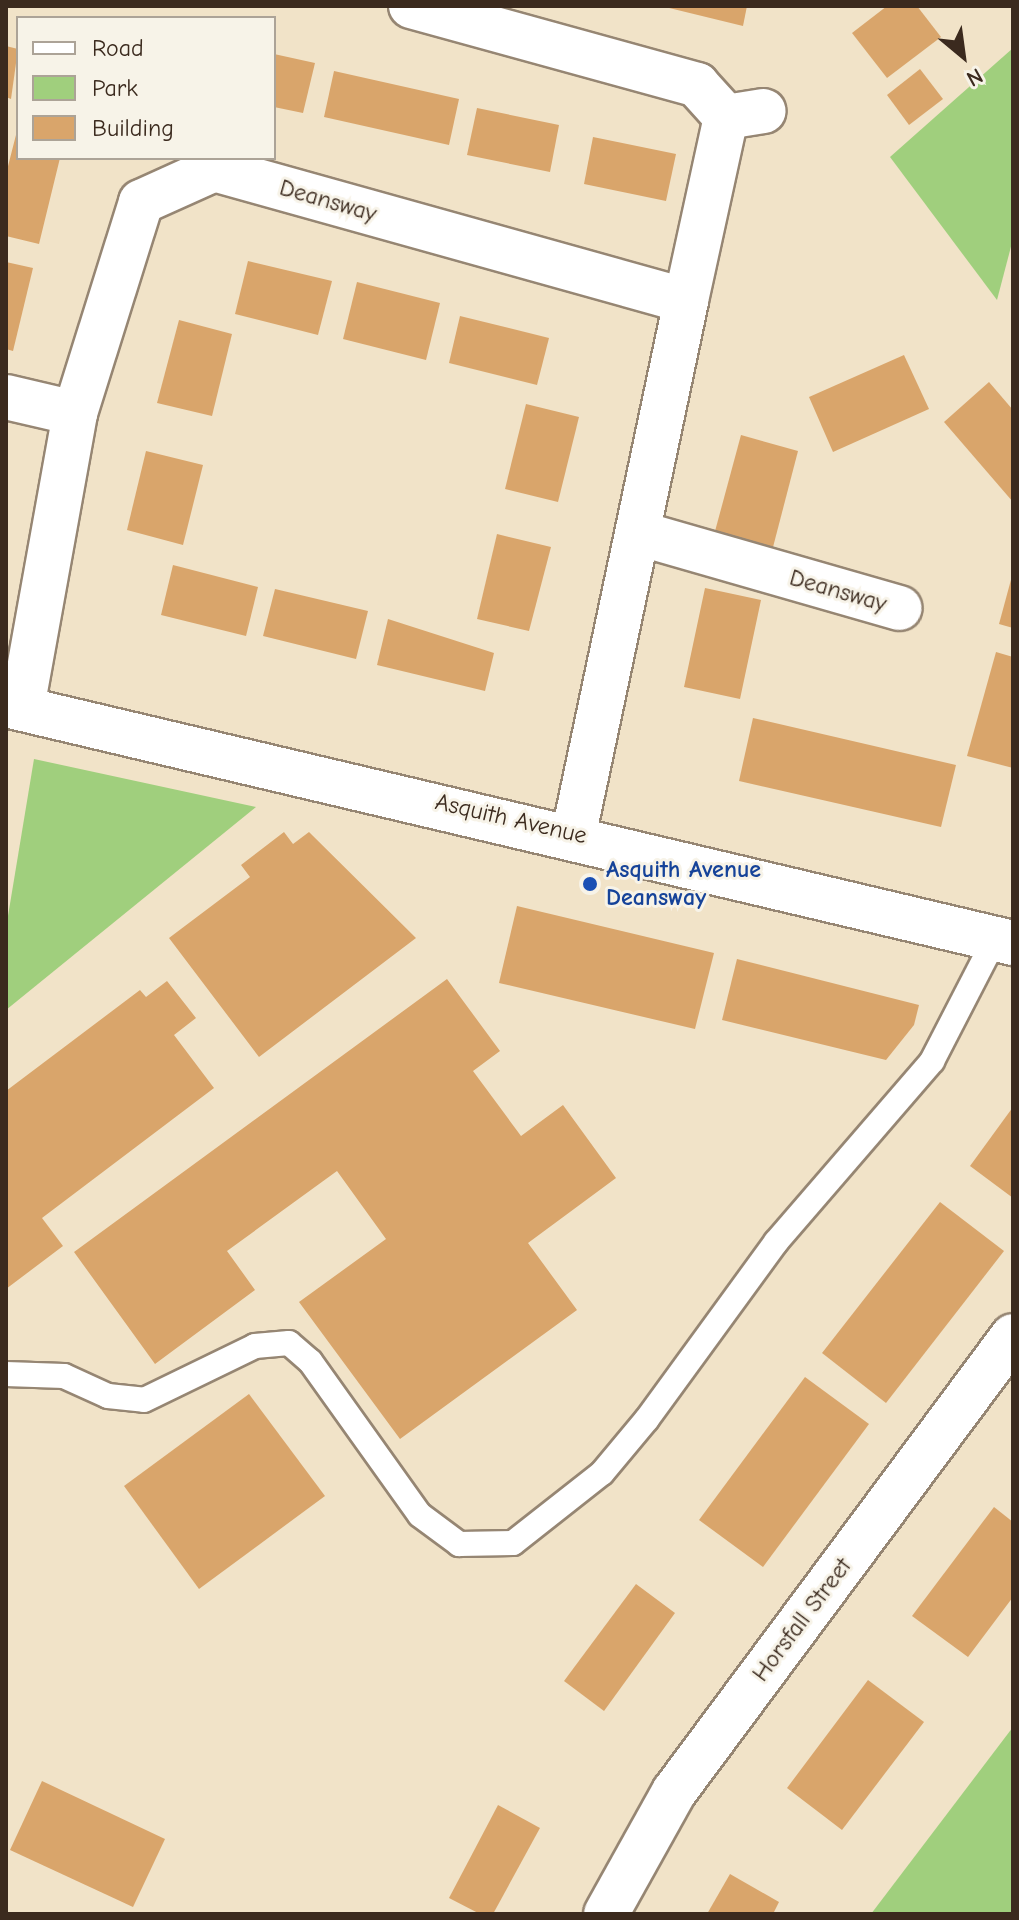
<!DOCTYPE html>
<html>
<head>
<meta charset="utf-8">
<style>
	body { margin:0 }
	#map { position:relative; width:1019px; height:1920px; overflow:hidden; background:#f1e3c8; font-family:"Comic Neue",sans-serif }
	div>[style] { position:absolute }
	.green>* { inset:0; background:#a0cf7d }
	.building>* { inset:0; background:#d9a56b }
	.roads { filter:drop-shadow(2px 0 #968673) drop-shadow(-2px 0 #968673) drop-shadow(0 2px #968673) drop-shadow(0 -2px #968673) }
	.lane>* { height:24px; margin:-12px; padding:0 12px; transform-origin:12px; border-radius:12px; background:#fff }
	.street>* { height:44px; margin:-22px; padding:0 22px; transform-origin:22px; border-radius:22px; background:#fff }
	.secondary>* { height:44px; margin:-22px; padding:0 22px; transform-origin:22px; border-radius:22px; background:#fff }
	.dots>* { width:22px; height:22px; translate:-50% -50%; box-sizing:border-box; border:4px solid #f7f3e8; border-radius:50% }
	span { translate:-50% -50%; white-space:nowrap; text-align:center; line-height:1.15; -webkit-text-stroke:6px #f7f3e8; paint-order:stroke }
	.street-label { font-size:24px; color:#3b2a1e }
	.transit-label { font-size:24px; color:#164399; font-weight:700 }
	.left { translate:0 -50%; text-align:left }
	.frame { position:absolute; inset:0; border:8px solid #3b2a1e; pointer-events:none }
	.legend { position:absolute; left:16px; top:16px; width:260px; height:144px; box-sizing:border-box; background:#f7f3e8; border:2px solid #aca397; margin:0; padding:10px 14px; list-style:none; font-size:24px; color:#3b2a1e }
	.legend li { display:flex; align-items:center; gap:16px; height:40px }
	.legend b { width:40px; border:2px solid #aca397 }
	.north { position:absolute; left:923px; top:16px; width:80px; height:80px; -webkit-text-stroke:6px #f7f3e8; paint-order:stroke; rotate:151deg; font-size:22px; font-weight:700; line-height:32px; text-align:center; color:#3b2a1e }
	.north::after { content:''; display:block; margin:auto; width:28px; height:36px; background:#3b2a1e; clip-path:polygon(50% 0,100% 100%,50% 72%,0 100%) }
</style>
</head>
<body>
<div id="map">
	<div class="green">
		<i style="clip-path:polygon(1013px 48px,1013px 239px,997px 300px,890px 157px)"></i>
		<i style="clip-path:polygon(34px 759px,256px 807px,6px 1010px,6px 928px)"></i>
		<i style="clip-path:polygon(1013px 1727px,1013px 1914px,871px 1914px)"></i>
	</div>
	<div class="building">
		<i style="clip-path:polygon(661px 6px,747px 6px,743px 26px)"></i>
		<i style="clip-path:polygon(887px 6px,917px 6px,941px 37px,887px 78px,852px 33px)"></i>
		<i style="clip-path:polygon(6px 46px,18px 49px,11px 99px,6px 97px)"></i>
		<i style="clip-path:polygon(274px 54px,315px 63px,303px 113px,274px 107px)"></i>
		<i style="clip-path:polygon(920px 69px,943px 99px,909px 125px,887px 95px)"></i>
		<i style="clip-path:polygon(334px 71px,459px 99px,449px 145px,324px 117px)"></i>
		<i style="clip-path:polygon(477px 108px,559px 125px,550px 172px,467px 155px)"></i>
		<i style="clip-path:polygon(17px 131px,18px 158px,60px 158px,39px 244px,6px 236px,6px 174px)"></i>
		<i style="clip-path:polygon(593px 137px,676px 154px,666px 201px,584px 184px)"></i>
		<i style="clip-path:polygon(248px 261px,332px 281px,318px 335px,235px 314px)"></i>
		<i style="clip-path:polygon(6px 262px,33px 268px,13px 351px,6px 349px)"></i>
		<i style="clip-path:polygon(357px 282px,440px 303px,426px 360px,343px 339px)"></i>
		<i style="clip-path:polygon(460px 316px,549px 338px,537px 385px,449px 363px)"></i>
		<i style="clip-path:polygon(179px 320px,232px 334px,212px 416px,157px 403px)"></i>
		<i style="clip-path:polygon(904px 355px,929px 409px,833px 452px,809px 397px)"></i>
		<i style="clip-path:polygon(989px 382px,1013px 410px,1013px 502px,944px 422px)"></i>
		<i style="clip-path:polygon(526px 404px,579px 417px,558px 502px,505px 489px)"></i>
		<i style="clip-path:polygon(741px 435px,798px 451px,772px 551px,714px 535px)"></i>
		<i style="clip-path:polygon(146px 451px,203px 465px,183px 545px,127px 530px)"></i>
		<i style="clip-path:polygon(497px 534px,551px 547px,529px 631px,477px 619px)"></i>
		<i style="clip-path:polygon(173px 565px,258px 587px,246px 636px,161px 615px)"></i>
		<i style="clip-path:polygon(1012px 576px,1013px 576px,1013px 628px,999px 624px)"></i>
		<i style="clip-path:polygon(705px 588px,761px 600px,740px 699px,684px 687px)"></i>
		<i style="clip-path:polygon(275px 589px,368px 611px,356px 659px,263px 636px)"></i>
		<i style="clip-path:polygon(388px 619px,494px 653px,485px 691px,377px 665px)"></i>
		<i style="clip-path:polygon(996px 652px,1013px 657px,1013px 768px,967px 756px)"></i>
		<i style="clip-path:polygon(753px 718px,956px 765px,941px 827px,739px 781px)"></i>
		<i style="clip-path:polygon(284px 832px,293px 844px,309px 832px,416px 938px,259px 1057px,169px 938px,250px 877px,241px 865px)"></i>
		<i style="clip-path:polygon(517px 906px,714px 953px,695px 1029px,499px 983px)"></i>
		<i style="clip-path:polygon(737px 959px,919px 1005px,914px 1025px,886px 1060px,722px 1020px)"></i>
		<i style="clip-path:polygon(447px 979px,500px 1051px,473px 1071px,521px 1136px,563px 1105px,616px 1178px,528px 1243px,577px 1310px,400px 1439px,299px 1302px,386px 1239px,337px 1171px,227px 1251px,255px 1290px,155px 1364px,74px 1252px)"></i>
		<i style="clip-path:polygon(167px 981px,196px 1018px,174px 1035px,214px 1088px,42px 1218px,63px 1246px,6px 1289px,6px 1091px,140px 990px,146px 997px)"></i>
		<i style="clip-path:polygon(1013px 1107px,1013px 1198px,970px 1166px)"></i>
		<i style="clip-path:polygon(940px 1202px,1004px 1251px,886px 1403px,822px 1353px)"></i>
		<i style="clip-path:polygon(805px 1377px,869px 1424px,763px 1567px,699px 1520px)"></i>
		<i style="clip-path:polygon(249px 1394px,325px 1496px,199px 1589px,124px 1486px)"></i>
		<i style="clip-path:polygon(994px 1507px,1013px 1522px,1013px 1597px,968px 1657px,912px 1616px)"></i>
		<i style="clip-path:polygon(636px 1584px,675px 1613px,604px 1711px,564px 1681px)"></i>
		<i style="clip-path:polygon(868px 1680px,924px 1722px,842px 1830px,787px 1788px)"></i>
		<i style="clip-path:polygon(42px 1781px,165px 1839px,133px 1907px,10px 1850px)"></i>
		<i style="clip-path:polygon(498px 1805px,540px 1828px,493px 1914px,480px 1914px,449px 1898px)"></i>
		<i style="clip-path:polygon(730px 1874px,779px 1902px,773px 1914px,707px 1914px)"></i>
	</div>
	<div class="roads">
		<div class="lane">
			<i style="left:6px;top:1374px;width:58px;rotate:2deg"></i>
			<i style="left:64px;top:1376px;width:48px;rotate:24.4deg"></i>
			<i style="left:108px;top:1396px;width:36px;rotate:6deg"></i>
			<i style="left:144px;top:1400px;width:123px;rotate:-25.9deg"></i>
			<i style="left:255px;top:1346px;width:34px;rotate:-5deg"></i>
			<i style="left:289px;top:1343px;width:28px;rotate:41deg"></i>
			<i style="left:310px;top:1361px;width:189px;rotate:54.5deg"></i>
			<i style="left:420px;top:1515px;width:49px;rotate:36.6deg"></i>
			<i style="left:459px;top:1544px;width:54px;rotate:-1.1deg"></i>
			<i style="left:513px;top:1543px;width:113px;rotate:-38.2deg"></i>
			<i style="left:602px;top:1473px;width:70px;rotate:-50.2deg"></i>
			<i style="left:647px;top:1419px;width:219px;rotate:-53.9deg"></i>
			<i style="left:776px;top:1242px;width:239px;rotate:-49.2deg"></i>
			<i style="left:932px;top:1061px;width:137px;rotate:-62.7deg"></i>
		</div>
		<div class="street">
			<i style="left:411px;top:6px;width:297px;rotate:15.4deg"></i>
			<i style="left:697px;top:85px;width:43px;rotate:47.8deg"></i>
			<i style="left:726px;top:117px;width:188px;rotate:102.3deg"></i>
			<i style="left:726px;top:117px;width:38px;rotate:-9deg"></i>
			<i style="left:6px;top:397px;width:71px;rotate:13.1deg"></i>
			<i style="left:638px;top:533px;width:272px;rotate:16deg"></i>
			<i style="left:22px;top:708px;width:300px;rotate:-79.8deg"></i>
			<i style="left:75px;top:413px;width:221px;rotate:-72.6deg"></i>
			<i style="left:141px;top:202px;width:80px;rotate:-24.3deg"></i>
			<i style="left:214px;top:169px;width:490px;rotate:15.6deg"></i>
			<i style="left:686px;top:301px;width:544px;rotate:101.89deg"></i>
			<i style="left:606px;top:1914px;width:140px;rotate:-60.9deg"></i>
			<i style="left:674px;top:1792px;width:568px;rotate:-53.37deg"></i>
		</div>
		<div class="secondary">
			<i style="left:6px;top:705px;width:1035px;rotate:13.3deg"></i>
		</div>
	</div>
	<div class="dots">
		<i style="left:590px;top:884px;background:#1a4fb4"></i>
	</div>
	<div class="street-label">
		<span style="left:328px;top:201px;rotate:16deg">Deansway</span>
		<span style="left:838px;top:591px;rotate:16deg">Deansway</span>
		<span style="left:511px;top:819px;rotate:13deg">Asquith Avenue</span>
		<span style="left:802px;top:1620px;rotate:-53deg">Horsfall Street</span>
	</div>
	<div class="transit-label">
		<span class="left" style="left:606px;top:884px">Asquith Avenue<br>Deansway</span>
	</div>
	<div class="frame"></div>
	<ul class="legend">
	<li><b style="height:10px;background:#fff"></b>Road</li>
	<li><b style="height:22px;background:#a0cf7d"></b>Park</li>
	<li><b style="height:22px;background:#d9a56b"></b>Building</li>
	</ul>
	<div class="north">N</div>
</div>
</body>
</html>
